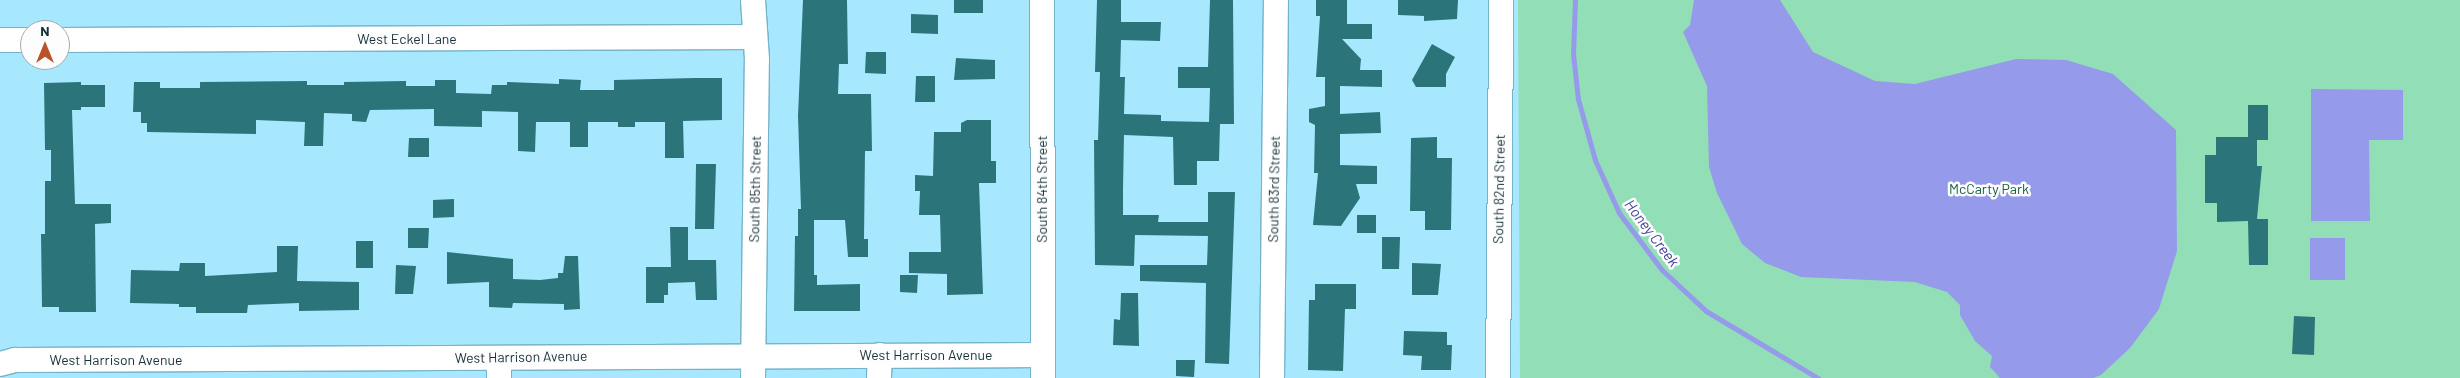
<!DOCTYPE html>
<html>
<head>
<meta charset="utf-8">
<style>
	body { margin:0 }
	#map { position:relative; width:2460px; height:378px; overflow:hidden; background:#a7e8fe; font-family:Barlow,sans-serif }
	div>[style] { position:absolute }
	.green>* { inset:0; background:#91deb7 }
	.water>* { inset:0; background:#969aeb }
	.stream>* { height:5px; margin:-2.5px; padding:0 2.5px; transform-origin:2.5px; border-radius:2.5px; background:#969aeb }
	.building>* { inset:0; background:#2b757a }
	.roads { filter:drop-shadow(1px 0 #74b3c9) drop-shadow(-1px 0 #74b3c9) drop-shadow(0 1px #74b3c9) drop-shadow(0 -1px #74b3c9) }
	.minor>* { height:24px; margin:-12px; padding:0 12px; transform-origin:12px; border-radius:12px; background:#fff }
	span { translate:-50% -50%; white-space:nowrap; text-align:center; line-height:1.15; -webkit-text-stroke:5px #fdfdfd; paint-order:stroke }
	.street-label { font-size:14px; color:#17313a }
	.park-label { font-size:14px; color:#176243 }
	.water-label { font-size:15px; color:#4742a0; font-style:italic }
	.north { position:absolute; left:20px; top:20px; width:50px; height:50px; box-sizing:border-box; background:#fdfdfd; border:1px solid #a1abaf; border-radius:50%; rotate:0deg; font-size:14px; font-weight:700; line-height:20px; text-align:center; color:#17313a }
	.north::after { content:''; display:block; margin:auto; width:18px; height:22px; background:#ba532a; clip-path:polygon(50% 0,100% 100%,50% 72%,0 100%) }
</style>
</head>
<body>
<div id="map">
	<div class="green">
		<i style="clip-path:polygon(1518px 0,2460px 0,2460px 378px,1520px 378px)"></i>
	</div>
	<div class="water">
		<i style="clip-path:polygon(1694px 0,1780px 0,1813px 52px,1875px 81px,1915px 84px,2016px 59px,2066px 60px,2113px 74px,2176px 130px,2177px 251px,2159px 309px,2130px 348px,2101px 375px,2093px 378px,2000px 378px,1990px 367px,1992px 356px,1975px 341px,1960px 315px,1960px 305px,1947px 292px,1915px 282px,1801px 277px,1765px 263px,1742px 244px,1717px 193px,1709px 167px,1707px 86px,1683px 32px,1690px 25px)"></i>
		<i style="clip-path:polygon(2311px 89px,2403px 90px,2403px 140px,2369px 140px,2370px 221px,2311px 221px)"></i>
		<i style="clip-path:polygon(2310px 238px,2345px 238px,2345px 280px,2310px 280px)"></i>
	</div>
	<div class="stream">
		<i style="left:1575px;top:0;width:54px;rotate:92.1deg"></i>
		<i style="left:1573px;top:54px;width:45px;rotate:83.7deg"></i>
		<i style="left:1578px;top:99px;width:63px;rotate:74.4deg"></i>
		<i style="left:1595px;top:160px;width:58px;rotate:65.6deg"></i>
		<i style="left:1619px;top:213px;width:71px;rotate:53deg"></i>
		<i style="left:1662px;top:270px;width:60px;rotate:43deg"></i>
		<i style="left:1706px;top:311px;width:131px;rotate:30.9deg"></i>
	</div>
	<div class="building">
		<i style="clip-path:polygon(803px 0,847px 0,848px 64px,839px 64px,838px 94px,871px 94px,872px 151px,865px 151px,864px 239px,868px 239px,868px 257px,848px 257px,845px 220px,814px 220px,814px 275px,817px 275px,817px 285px,860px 284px,860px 311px,794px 311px,795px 236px,798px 236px,798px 209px,801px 209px,798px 116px)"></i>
		<i style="clip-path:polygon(954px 0,983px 0,983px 13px,954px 13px)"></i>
		<i style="clip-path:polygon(1097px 0,1121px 0,1121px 22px,1161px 22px,1160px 41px,1121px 40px,1120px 77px,1125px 77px,1124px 114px,1161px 115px,1161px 121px,1209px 122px,1210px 88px,1178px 88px,1178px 67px,1208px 67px,1210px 0,1233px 0,1234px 124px,1220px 124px,1219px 161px,1197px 161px,1197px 185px,1174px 185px,1173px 137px,1124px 135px,1123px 190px,1123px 215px,1159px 215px,1158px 222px,1208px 222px,1208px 192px,1235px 192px,1229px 364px,1205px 363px,1206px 283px,1140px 281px,1140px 265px,1207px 265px,1208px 236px,1135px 235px,1134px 266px,1095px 265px,1094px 140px,1098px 140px,1100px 72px,1095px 72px)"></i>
		<i style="clip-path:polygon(1316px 0,1347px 0,1347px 24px,1372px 24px,1372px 39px,1342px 39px,1361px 59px,1360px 70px,1382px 70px,1382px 87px,1340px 86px,1340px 114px,1380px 112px,1381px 133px,1340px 134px,1340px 165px,1377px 166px,1377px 184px,1356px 184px,1360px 198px,1341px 226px,1313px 225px,1318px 173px,1314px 173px,1315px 125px,1309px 122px,1309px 109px,1325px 106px,1325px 77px,1316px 77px,1320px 16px,1316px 16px)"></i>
		<i style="clip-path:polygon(1398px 0,1458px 0,1457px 19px,1424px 21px,1424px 16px,1398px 15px)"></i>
		<i style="clip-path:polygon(911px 14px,938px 15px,938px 34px,911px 33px)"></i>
		<i style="clip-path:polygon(1432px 44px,1455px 57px,1446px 74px,1446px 87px,1416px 87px,1412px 80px)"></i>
		<i style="clip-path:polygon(866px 52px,886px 52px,886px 74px,865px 73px)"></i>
		<i style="clip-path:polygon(956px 58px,995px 60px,995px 79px,954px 80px)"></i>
		<i style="clip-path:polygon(916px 76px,935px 76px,935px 102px,915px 102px)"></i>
		<i style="clip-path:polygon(695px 78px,722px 78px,722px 120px,683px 121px,684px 158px,665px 158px,665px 122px,635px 122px,635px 127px,618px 127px,618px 122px,588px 122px,588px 147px,570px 147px,570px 122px,536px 122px,535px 152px,518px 151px,518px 112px,482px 111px,482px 127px,434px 126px,434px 109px,370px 110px,366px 122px,352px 121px,352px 114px,324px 113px,323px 146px,304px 146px,305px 122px,256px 120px,256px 134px,147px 132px,147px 123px,141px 123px,141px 112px,133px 112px,134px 82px,160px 82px,160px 88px,200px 88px,200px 82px,307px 81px,307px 85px,344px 85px,344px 82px,406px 81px,406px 86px,435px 86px,435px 80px,456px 80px,456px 93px,491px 94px,492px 85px,507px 85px,507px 82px,559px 84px,559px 79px,581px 80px,580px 90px,614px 90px,614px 80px)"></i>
		<i style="clip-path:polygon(81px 82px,81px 85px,105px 85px,105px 107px,81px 107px,81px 110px,72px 110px,75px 204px,111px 204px,111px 223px,95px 224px,96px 312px,59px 312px,59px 307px,42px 307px,41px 234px,45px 234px,45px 181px,51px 181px,51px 150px,45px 150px,44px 83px)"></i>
		<i style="clip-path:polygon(2248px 105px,2268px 105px,2268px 140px,2257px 140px,2257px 166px,2262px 166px,2257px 219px,2268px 219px,2268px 265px,2249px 265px,2248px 221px,2217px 222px,2217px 203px,2205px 203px,2205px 155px,2216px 155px,2216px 137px,2248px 137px)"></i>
		<i style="clip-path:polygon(967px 120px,991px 120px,991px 161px,996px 161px,996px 183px,979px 183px,983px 294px,947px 295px,947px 274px,909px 273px,909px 252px,941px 252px,940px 215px,919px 215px,920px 191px,915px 191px,915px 175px,933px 176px,934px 132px,961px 132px,961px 123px)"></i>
		<i style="clip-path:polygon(1437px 137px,1437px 158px,1452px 158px,1451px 230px,1425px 230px,1425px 211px,1410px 211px,1411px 138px)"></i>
		<i style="clip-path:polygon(409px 138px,429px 138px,429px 157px,408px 157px)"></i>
		<i style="clip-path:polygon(696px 164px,716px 164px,714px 229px,695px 229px)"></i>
		<i style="clip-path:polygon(454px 199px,454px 217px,433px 218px,433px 200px)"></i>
		<i style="clip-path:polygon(1357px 215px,1376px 215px,1376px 233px,1357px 233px)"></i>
		<i style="clip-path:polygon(670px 227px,688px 227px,688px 260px,716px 260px,717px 300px,696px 300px,695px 282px,668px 283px,668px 295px,664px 295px,664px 303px,646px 303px,646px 267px,671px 267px)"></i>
		<i style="clip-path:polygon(408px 228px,429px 228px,428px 248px,408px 248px)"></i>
		<i style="clip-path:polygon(1382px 237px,1400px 237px,1399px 269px,1382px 269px)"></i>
		<i style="clip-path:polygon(356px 241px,373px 241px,373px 268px,356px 268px)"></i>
		<i style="clip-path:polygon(277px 246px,298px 246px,297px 281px,359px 282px,359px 310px,299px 311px,299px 303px,248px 305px,247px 313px,196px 313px,196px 307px,179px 307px,179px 304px,130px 303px,131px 270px,179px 271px,180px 263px,205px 263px,205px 276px,277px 272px)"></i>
		<i style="clip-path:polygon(447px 252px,513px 259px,513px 279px,540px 280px,558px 278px,558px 273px,563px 273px,565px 256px,578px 256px,580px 309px,564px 310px,564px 304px,513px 303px,512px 308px,489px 307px,489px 282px,447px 284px)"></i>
		<i style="clip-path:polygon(1412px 263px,1441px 264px,1438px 295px,1412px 295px)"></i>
		<i style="clip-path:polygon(396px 265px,416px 266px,413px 294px,395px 294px)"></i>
		<i style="clip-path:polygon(900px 275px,918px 275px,917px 293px,900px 292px)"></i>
		<i style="clip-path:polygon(1315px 284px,1356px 284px,1356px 309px,1345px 309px,1343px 371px,1308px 370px,1309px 300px,1315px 300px)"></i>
		<i style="clip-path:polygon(1121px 293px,1138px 293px,1139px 346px,1113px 345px,1114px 319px,1120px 320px)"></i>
		<i style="clip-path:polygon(2294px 316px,2315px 317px,2314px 355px,2292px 354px)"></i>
		<i style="clip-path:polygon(1404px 331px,1447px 332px,1447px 345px,1452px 345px,1451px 370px,1421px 370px,1422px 356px,1403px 355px)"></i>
		<i style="clip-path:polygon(1176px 360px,1195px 360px,1194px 377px,1176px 376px)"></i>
	</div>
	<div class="roads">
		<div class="minor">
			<i style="left:1042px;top:0;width:378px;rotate:89.8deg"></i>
			<i style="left:0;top:40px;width:30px"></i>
			<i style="left:60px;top:40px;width:695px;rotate:-0.25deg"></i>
			<i style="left:499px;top:358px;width:20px;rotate:90deg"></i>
			<i style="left:0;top:364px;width:16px;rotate:-15deg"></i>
			<i style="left:15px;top:360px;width:1028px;rotate:-0.28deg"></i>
			<i style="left:753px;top:378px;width:319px;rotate:-89.3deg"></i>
			<i style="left:757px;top:59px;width:59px;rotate:-93.9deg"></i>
			<i style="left:879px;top:378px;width:23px;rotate:-88deg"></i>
			<i style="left:1272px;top:378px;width:378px;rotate:-89.4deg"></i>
			<i style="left:1498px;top:378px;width:378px;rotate:-89.5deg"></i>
		</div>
	</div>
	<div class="street-label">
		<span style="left:407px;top:39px">West Eckel Lane</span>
		<span style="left:755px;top:189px;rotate:-89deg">South 85th Street</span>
		<span style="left:1042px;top:189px;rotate:-90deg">South 84th Street</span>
		<span style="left:1274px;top:189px;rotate:-89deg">South 83rd Street</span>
		<span style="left:1499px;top:189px;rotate:-89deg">South 82nd Street</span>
		<span style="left:926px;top:355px">West Harrison Avenue</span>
		<span style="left:521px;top:357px;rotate:-1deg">West Harrison Avenue</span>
		<span style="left:116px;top:360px">West Harrison Avenue</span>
	</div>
	<div class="park-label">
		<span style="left:1989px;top:189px">McCarty Park</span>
	</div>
	<div class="water-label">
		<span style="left:1652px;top:233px;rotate:53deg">Honey Creek</span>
	</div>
	<div class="north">N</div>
</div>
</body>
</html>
